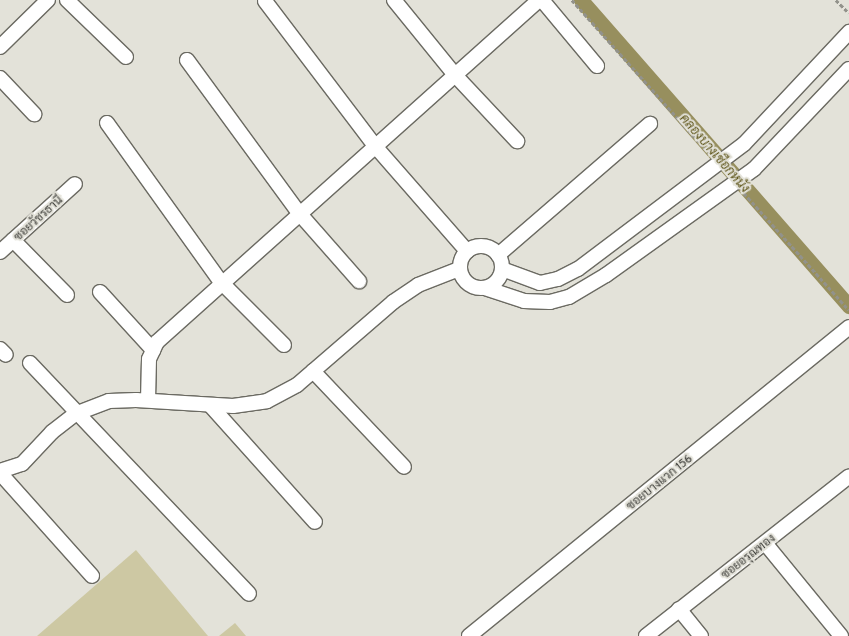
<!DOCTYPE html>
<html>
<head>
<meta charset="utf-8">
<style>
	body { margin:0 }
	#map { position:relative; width:849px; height:636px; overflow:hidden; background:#e3e2d9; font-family:Cabin,Sarabun,sans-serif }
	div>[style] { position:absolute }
	.green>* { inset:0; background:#cdc8a3 }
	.canal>* { height:15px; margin:-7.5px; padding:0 7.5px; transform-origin:7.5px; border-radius:7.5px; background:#978f5e }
	.path>* { height:2.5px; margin-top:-1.25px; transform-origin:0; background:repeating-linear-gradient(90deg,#92928b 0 4px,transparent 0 6px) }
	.roads { filter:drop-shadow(1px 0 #6b6a62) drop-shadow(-1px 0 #6b6a62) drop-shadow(0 1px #6b6a62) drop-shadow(0 -1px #6b6a62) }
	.minor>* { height:14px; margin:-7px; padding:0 7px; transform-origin:7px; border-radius:7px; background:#fff }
	.minor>.ring { margin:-7px; padding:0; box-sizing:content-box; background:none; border:14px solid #fff; border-radius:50% }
	span { translate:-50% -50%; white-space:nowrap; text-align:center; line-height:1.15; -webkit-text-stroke:4px #e3e2d9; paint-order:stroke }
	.street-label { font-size:12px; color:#3c3c38 }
	.water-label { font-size:13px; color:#5d5418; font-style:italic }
</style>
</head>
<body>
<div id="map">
	<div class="green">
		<i style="clip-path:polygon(136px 550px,208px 636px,37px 636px)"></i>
		<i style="clip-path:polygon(235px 623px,246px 636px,219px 636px)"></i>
	</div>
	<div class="canal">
		<i style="left:581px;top:0;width:407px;rotate:48.8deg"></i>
	</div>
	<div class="path">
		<i style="left:572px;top:0;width:205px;rotate:48.2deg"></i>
		<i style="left:836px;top:0;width:18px;rotate:45deg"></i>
		<i style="left:744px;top:193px;width:157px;rotate:48.1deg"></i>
	</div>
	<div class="roads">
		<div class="minor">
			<i style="left:67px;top:0;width:82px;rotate:44deg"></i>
			<i style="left:394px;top:0;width:97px;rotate:50.9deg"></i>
			<i style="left:455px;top:75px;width:91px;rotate:46.8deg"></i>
			<i style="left:542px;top:0;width:86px;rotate:50.2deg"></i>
			<i style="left:265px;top:1px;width:182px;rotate:52.8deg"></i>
			<i style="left:375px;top:146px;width:140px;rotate:48.8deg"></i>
			<i style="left:0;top:47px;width:67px;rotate:-44.4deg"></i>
			<i style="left:187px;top:60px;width:190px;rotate:53.8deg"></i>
			<i style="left:299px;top:213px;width:91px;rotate:48.6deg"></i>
			<i style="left:0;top:78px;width:50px;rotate:46.6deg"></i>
			<i style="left:107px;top:123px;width:196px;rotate:54.4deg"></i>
			<i style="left:221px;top:282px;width:89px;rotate:45deg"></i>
			<i style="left:13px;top:240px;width:77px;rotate:45.5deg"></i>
			<i class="ring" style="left:460px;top:246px;width:28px;height:28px"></i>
			<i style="left:0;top:252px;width:101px;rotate:-42.2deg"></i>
			<i style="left:498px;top:255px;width:201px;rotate:-40.8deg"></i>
			<i style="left:502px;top:269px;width:40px;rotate:20.2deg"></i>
			<i style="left:540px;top:283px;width:18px;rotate:-13deg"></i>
			<i style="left:558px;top:279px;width:22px;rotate:-27deg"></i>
			<i style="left:578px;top:269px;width:208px;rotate:-37deg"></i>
			<i style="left:744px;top:144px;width:154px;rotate:-46.8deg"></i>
			<i style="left:485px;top:288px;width:41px;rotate:18.4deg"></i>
			<i style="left:524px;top:301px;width:26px;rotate:2deg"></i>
			<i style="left:550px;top:302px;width:20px;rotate:-15deg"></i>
			<i style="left:569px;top:297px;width:43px;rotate:-30.7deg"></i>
			<i style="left:606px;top:275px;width:182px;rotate:-35.6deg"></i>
			<i style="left:754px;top:169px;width:138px;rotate:-46.5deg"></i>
			<i style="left:100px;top:292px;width:79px;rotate:47.6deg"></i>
			<i style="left:0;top:349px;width:8px;rotate:45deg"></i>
			<i style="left:30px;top:363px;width:318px;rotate:46.5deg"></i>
			<i style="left:313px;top:371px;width:132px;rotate:46.5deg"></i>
			<i style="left:148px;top:400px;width:41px;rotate:-88.6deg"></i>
			<i style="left:149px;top:359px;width:19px;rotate:-65deg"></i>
			<i style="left:157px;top:342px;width:513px;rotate:-41.84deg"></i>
			<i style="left:210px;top:405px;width:157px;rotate:48.1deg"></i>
			<i style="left:0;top:471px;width:23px;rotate:-18deg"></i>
			<i style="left:22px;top:464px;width:44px;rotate:-46.8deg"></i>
			<i style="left:52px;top:432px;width:29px;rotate:-38deg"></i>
			<i style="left:75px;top:414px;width:36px;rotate:-21deg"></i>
			<i style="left:109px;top:401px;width:27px;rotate:-2deg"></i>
			<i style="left:136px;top:400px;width:97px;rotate:3.5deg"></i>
			<i style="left:233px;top:406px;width:34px;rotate:-8deg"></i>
			<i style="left:267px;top:401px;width:34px;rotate:-28deg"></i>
			<i style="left:297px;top:385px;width:127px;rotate:-40.8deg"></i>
			<i style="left:393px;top:302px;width:30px;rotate:-34deg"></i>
			<i style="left:418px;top:285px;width:44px;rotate:-21.3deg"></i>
			<i style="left:0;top:473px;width:138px;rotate:48.2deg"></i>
			<i style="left:765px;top:543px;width:120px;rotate:50.7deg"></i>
			<i style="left:679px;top:609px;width:35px;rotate:51deg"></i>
			<i style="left:469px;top:636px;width:490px;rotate:-39.1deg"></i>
			<i style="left:646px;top:636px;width:258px;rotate:-38.2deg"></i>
		</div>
	</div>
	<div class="street-label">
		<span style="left:38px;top:218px;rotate:-42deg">ซอยวัชรธานี</span>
		<span style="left:659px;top:482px;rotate:-39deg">ซอยบางแวก 156</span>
		<span style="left:748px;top:556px;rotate:-38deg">ซอยอรุณทอง</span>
	</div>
	<div class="water-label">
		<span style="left:715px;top:153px;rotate:49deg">คลองบางเชือกหนัง</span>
	</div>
</div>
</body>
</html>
